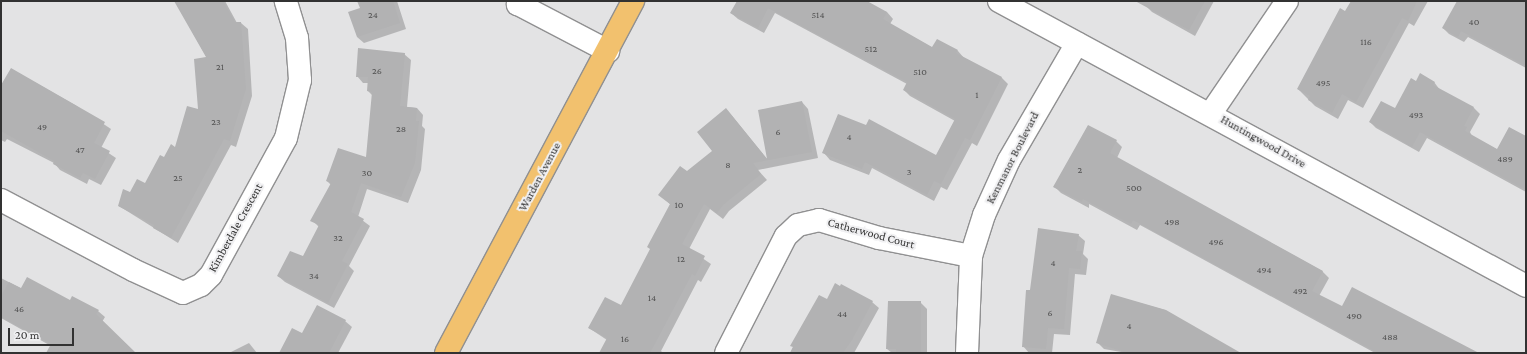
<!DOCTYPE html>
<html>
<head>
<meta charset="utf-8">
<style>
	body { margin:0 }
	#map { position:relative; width:1527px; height:354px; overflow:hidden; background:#e3e3e4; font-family:"Crimson Pro",serif }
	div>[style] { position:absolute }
	.shadow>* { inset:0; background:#0003 }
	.building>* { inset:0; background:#b2b2b3 }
	.roads { filter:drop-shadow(1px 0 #909091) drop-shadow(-1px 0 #909091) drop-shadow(0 1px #909091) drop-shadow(0 -1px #909091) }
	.minor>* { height:22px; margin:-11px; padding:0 11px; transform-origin:11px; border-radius:11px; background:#fff }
	.major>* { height:22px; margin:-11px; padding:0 11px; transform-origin:11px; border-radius:11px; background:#f2c16e }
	span { translate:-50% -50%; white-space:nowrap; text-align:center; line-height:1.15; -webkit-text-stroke:4px #f0f0f2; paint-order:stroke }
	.number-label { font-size:10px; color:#525252 }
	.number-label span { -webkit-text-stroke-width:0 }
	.street-label { font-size:12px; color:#323232 }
	.frame { position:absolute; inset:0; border:2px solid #323232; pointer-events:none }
	.scale { position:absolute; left:8px; top:328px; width:66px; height:18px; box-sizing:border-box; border:2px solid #323232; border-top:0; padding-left:5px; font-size:12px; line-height:14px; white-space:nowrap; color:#323232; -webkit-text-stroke:3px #f0f0f2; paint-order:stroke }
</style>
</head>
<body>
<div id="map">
	<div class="shadow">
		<i style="clip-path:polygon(175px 1px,225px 1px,237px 23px,241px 23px,248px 29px,252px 96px,236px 147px,231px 145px,178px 243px,119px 206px,130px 194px,146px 184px,164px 158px,175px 148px,199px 111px,207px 58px)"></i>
		<i style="clip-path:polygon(358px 1px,397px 1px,406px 29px,364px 43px,357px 37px,361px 9px)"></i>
		<i style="clip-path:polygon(738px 1px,845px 1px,887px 12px,893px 19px,890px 24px,933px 48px,937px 40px,958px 51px,964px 58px,1002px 78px,1008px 84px,977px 146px,972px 143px,947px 190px,941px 187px,934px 201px,872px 168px,869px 175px,830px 160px,824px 153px,936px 156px,955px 121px,910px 96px,904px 90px,907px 84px,775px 13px,764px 33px,738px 19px,731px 13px)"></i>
		<i style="clip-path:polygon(1148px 1px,1214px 1px,1195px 36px,1152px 12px,1146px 6px)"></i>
		<i style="clip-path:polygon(1352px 1px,1428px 1px,1414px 26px,1409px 23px,1363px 108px,1348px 100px,1338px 119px,1315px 106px,1298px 89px)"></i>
		<i style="clip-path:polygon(1458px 1px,1526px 1px,1526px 68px,1468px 37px,1464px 42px,1449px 34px,1443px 28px)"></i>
		<i style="clip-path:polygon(404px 54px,411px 60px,407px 107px,417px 108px,423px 115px,422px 126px,425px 129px,421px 170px,408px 203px,367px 189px,358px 217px,370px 226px,349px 266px,354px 271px,334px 308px,285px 282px,278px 276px,303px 257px,319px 227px,312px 220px,331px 185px,327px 181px,367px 158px,373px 96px,368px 91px,369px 83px,363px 83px,357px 76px)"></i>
		<i style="clip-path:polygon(11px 69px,75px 105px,111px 129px,101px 148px,116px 158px,101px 185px,89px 179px,87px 184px,60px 170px,54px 163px,7px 139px,5px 142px,1px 140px,1px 87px)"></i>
		<i style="clip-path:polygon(1416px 82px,1434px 82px,1440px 90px,1474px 108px,1480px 114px,1470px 132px,1472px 136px,1498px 150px,1526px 137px,1526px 192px,1427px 138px,1419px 152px,1376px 128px,1370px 122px,1395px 110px)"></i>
		<i style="clip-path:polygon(802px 102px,808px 109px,818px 158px,758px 170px,767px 180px,729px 211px,723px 219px,710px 209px,689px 249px,711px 264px,701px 282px,698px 280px,661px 351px,663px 353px,600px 353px,607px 340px,589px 328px,621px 306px,651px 250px,671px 205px,660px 195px,713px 152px,732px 116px,768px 160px,759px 111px)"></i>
		<i style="clip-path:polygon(1116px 141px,1122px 147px,1117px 158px,1322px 271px,1329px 278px,1319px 296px,1342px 308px,1467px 353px,1375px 353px,1140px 225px,1137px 230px,1089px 204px,1089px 208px,1061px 193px,1054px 186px)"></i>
		<i style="clip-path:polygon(1078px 235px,1085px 241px,1083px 254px,1088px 259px,1086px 275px,1075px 274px,1070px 335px,1054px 334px,1052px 353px,1029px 353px,1023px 346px,1031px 291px)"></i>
		<i style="clip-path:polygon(1px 278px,22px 289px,98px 311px,105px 317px,102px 322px,135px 353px,50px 353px,51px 346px,1px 318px)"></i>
		<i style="clip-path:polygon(840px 287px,872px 302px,879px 308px,854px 353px,790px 353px,819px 296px,827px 300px)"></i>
		<i style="clip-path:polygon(1111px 295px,1165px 310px,1237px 353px,1145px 353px,1130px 345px,1127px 353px,1104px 349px,1098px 343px)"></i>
		<i style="clip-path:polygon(920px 302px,927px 309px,927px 353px,892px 353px,887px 349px)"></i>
		<i style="clip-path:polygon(345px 321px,352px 327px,338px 353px,280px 353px,303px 334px)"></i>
		<i style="clip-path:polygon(249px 343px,257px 353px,229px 353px)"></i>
	</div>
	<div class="building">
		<i style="clip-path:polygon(174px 1px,223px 1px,235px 22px,241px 22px,246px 89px,230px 141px,224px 139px,171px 238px,153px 228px,154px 225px,118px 206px,123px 189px,130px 192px,137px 179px,145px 183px,160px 155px,164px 157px,171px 144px,175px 147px,187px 106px,198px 109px,194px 59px,206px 57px)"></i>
		<i style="clip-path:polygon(357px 1px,393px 1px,400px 23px,357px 37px,348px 12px,360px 8px)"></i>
		<i style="clip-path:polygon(737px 1px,867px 1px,887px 12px,883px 19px,932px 47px,937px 39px,958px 50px,956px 53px,1002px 77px,970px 140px,965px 138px,941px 184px,934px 181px,927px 195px,865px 162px,862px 169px,822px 153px,838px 114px,866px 125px,869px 119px,936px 155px,955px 119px,903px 90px,907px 82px,768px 8px,758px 28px,730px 13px)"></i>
		<i style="clip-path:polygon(1135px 1px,1205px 1px,1189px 30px)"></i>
		<i style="clip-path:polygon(1351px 1px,1417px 1px,1408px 21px,1402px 18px,1356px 102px,1342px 94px,1332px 113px,1308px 100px,1310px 96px,1297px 89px,1340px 8px,1345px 11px)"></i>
		<i style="clip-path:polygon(1457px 1px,1526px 1px,1526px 66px,1461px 31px,1458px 37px,1442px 28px)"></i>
		<i style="clip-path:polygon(358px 48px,405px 53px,400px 106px,417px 108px,416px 121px,419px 121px,415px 163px,401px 197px,361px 183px,351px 212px,364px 219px,342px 261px,348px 264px,328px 303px,277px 276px,290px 251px,303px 256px,319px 225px,310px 221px,331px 183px,326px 181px,338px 148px,366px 157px,372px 92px,367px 91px,368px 77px,356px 77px)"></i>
		<i style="clip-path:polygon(11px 68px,105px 122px,94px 143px,110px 151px,95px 179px,83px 173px,80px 178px,53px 164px,54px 161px,1px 131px,1px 85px)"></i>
		<i style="clip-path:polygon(1420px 73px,1435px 82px,1433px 85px,1474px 107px,1464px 126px,1467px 127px,1465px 131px,1497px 149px,1509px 127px,1526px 136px,1526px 190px,1420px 132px,1412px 147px,1369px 122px,1381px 101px,1395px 108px,1411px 78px,1416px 81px)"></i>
		<i style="clip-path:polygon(802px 101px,812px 152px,753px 163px,761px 174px,723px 205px,717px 213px,704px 204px,682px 244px,705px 256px,695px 276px,692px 274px,650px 353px,599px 353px,607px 338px,588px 328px,605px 297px,621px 305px,650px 249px,647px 247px,670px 204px,658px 195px,680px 166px,687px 171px,712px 151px,697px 132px,726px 108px,767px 159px,758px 110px)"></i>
		<i style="clip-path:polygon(1088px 125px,1117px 140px,1110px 153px,1323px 271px,1312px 291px,1342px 306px,1352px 287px,1479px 353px,1378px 353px,1133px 220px,1131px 224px,1083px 199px,1082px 202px,1053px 187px)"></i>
		<i style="clip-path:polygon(1038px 228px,1079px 234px,1076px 251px,1082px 251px,1080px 269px,1069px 268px,1064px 329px,1048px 328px,1046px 349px,1022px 347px,1026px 290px,1030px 290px)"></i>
		<i style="clip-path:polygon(27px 277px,70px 300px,72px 296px,99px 310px,96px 314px,136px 353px,46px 353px,51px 344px,1px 317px,1px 296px,9px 282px,21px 288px)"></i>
		<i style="clip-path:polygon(835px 283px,840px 286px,841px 284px,873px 301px,852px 340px,843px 353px,790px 353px,793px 347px,790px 346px,819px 295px,827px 299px)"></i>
		<i style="clip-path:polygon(1111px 294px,1166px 310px,1241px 353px,1128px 353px,1096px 343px)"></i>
		<i style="clip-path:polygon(888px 301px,921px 301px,921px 353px,896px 353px,896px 349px,886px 349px)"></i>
		<i style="clip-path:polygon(317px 305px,346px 320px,329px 353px,279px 353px,292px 328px,302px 333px)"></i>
	</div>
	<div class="roads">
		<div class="minor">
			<i style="left:520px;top:1px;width:4px;rotate:124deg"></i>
			<i style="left:518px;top:4px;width:102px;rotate:27.6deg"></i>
			<i style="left:999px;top:1px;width:599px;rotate:28.4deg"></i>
			<i style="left:1211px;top:113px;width:135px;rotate:-55.8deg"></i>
			<i style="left:1px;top:200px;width:149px;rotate:27.9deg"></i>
			<i style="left:133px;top:270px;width:55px;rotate:24.7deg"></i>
			<i style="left:183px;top:293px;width:20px;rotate:-24deg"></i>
			<i style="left:201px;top:285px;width:14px;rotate:-45deg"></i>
			<i style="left:211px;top:275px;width:156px;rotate:-61.3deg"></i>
			<i style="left:286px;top:138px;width:60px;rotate:-76.4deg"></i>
			<i style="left:300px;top:80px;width:42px;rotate:-94.1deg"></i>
			<i style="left:297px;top:38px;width:39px;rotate:-107deg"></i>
			<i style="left:726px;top:353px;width:131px;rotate:-62.9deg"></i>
			<i style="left:786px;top:236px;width:16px;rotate:-43deg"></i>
			<i style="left:798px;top:225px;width:22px;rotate:-13deg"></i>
			<i style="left:819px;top:220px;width:63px;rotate:16.7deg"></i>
			<i style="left:879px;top:238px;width:94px;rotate:11.1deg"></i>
			<i style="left:967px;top:353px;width:97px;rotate:-87.6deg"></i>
			<i style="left:971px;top:256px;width:43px;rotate:-72.4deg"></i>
			<i style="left:984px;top:215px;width:60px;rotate:-65.6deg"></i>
			<i style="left:1009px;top:160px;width:135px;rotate:-59.8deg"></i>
		</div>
		<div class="major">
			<i style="left:446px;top:353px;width:399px;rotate:-62deg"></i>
		</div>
	</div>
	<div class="number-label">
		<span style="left:373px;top:15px">24</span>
		<span style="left:818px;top:15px">514</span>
		<span style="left:1474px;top:22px">40</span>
		<span style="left:1366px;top:42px">116</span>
		<span style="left:871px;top:49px">512</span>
		<span style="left:220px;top:67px">21</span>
		<span style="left:377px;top:71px">26</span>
		<span style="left:920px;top:72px">510</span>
		<span style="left:1323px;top:83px">495</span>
		<span style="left:977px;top:95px">1</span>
		<span style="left:1416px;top:115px">493</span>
		<span style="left:216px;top:122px">23</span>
		<span style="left:42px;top:127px">49</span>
		<span style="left:401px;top:129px">28</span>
		<span style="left:778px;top:132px">6</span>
		<span style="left:849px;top:137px">4</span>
		<span style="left:80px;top:150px">47</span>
		<span style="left:1505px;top:159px">489</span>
		<span style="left:728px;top:165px">8</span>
		<span style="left:1080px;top:170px">2</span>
		<span style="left:909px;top:172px">3</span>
		<span style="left:367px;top:173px">30</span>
		<span style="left:178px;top:178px">25</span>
		<span style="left:1134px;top:188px">500</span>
		<span style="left:679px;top:205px">10</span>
		<span style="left:1172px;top:222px">498</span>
		<span style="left:338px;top:238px">32</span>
		<span style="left:1216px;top:242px">496</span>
		<span style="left:681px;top:259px">12</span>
		<span style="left:1053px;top:263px">4</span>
		<span style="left:1264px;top:270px">494</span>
		<span style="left:314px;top:276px">34</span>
		<span style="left:1300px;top:291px">492</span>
		<span style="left:652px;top:298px">14</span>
		<span style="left:19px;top:309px">46</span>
		<span style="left:1050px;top:313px">6</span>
		<span style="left:842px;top:314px">44</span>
		<span style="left:1354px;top:316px">490</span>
		<span style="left:1129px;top:326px">4</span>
		<span style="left:1390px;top:337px">488</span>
		<span style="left:625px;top:339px">16</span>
	</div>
	<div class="street-label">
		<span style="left:1263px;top:142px;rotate:29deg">Huntingwood Drive</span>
		<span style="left:1013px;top:158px;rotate:-63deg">Kenmanor Boulevard</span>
		<span style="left:540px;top:177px;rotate:-62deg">Warden Avenue</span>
		<span style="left:236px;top:228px;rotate:-61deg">Kimberdale Crescent</span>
		<span style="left:871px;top:234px;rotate:15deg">Catherwood Court</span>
	</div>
	<div class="frame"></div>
	<div class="scale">20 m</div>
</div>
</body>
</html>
